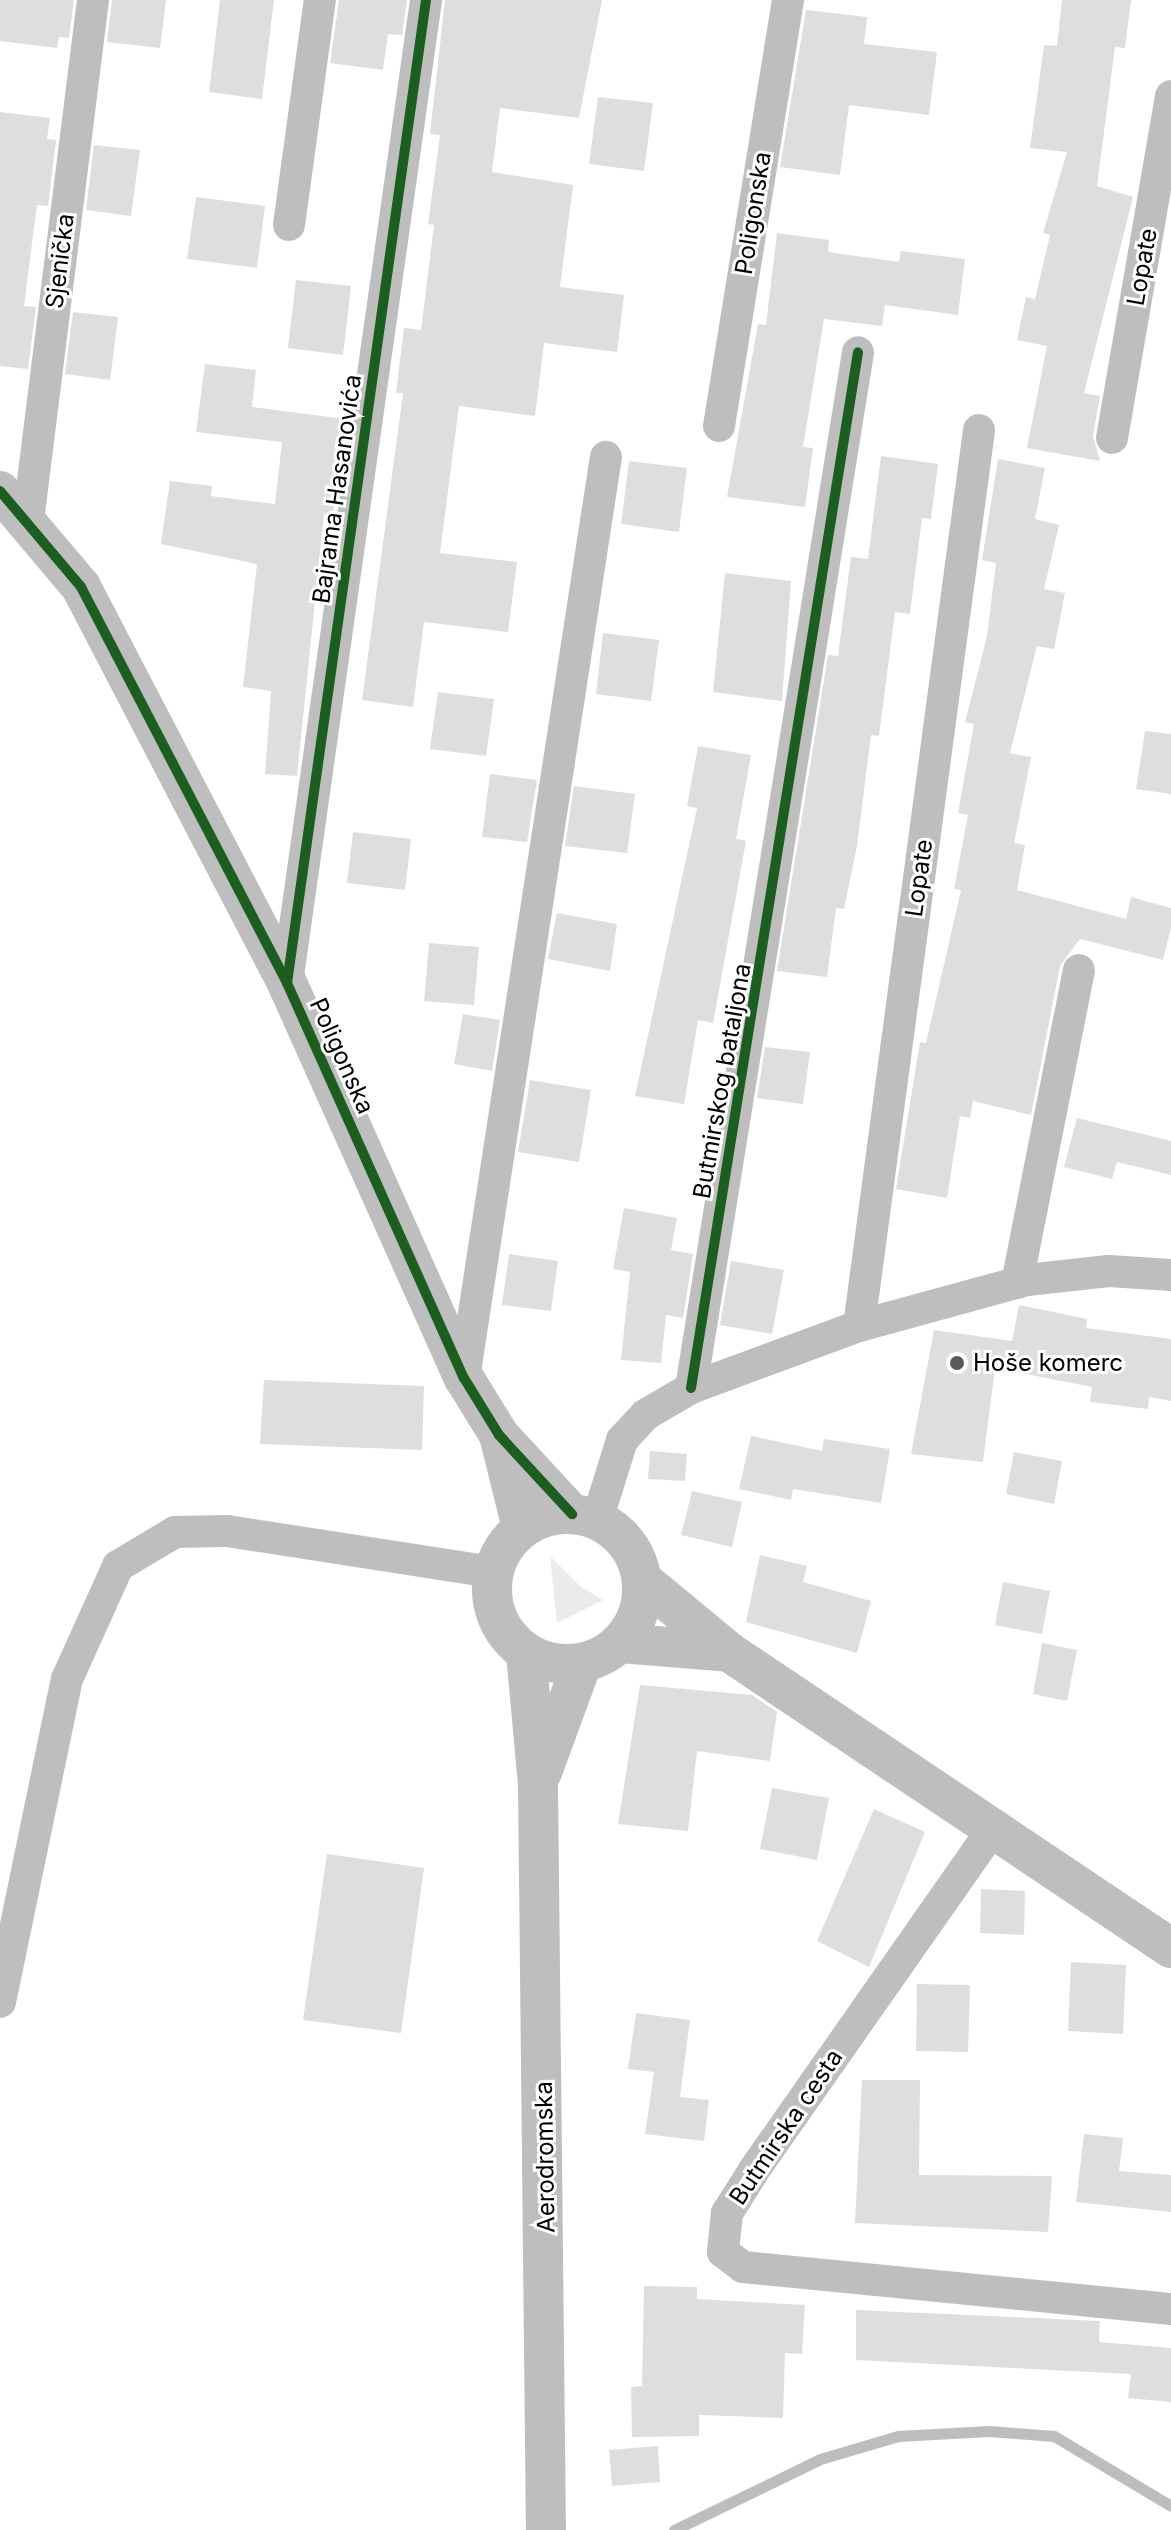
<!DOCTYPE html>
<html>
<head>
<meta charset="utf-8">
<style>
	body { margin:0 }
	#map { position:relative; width:1171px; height:2530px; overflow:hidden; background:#fff; font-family:Inter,sans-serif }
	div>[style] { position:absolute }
	.green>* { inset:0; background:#ebebeb }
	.stream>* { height:11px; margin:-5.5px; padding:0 5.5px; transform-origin:5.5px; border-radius:5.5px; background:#bdbdbd }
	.building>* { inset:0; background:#dedede }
	.minor>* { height:32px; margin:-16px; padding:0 16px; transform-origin:16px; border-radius:16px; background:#bebebe }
	.tertiary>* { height:40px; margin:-20px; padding:0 20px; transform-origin:20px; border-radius:20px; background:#bebebe }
	.tertiary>.ring { margin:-20px; padding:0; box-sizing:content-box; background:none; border:40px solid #bebebe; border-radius:50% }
	.cycleway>* { height:10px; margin:-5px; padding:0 5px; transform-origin:5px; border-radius:5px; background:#1b5e20 }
	.dots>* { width:22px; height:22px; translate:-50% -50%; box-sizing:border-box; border:4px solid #fff; border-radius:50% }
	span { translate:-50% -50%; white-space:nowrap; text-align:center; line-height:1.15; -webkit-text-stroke:6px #fff; paint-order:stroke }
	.street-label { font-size:24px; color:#000 }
	.poi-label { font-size:24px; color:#000 }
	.left { translate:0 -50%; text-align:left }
</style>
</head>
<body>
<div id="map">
	<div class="green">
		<i style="clip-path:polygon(550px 1556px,581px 1587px,603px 1600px,557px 1623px)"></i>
	</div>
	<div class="stream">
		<i style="left:674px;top:2530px;width:162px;rotate:-25.9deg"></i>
		<i style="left:820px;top:2459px;width:81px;rotate:-16.4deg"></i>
		<i style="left:898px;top:2436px;width:91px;rotate:-3.1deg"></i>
		<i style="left:989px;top:2431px;width:65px;rotate:4.4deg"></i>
		<i style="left:1054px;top:2436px;width:136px;rotate:30.9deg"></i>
	</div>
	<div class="building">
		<i style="clip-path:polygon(0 0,74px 0,69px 38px,59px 37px,57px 48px,0 41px)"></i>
		<i style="clip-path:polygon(112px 0,166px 0,160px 48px,107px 42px)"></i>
		<i style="clip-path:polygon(220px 0,274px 0,262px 99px,209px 92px)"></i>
		<i style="clip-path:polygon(339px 0,407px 0,402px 35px,388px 34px,383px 70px,330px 63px)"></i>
		<i style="clip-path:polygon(445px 0,602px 0,579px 118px,500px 108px,492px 172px,573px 185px,560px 287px,624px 295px,617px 352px,544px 343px,535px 416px,459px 406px,440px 553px,517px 562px,508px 632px,424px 622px,413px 707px,362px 700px,403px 393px,396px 393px,404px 328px,421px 330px,434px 225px,428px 224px,440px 135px,430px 134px)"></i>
		<i style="clip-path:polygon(1062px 0,1131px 0,1125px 48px,1115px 47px,1097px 186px,1133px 197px,1084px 393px,1100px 396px,1093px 436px,1100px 461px,1027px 448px,1047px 346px,1017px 340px,1026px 297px,1035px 299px,1050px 235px,1043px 233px,1067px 152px,1030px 148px,1044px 45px,1057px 46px)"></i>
		<i style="clip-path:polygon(806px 10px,867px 17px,864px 44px,937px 52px,929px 115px,849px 105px,840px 175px,780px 167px)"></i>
		<i style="clip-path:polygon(598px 97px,653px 103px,644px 171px,589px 164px)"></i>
		<i style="clip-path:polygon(0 112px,50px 118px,47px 139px,56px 140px,48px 206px,37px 205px,24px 306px,36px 307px,28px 369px,0 366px)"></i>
		<i style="clip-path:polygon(94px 145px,140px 150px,131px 216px,86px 210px)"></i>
		<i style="clip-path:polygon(196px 197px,265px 206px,257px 268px,187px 259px)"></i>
		<i style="clip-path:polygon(777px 233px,829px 240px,828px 252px,899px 262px,901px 251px,965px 259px,958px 315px,885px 305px,882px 326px,824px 319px,803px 447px,813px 448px,805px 507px,727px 497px,758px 324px,766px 325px)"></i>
		<i style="clip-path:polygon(296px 280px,351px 286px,343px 355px,288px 348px)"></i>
		<i style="clip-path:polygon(73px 312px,118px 317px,110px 380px,65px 374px)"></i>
		<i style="clip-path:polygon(205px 364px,256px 370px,252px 407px,345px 419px,333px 515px,324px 514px,297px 776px,265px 774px,271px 691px,243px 687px,257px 564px,161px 544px,170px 481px,212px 486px,211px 496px,275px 504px,282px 442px,196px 432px)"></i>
		<i style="clip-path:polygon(881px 456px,938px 464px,931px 519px,922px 518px,910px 614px,895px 612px,879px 736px,871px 735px,857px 846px,844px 909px,836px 908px,827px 977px,777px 971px,828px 655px,838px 656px,851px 557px,868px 559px)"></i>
		<i style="clip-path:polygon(998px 459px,1045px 468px,1035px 519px,1059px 525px,1044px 589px,1065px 593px,1054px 649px,1037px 646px,1010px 753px,1031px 757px,1014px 843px,1025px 845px,1017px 890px,1126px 919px,1131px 897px,1171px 908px,1171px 928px,1163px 960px,1080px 939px,1060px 966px,1031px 1115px,973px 1101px,970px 1118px,960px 1116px,947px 1198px,896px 1189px,920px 1042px,926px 1043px,961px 890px,954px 889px,968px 815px,958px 813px,974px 724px,965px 722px,987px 636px,996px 563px,982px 560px)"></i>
		<i style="clip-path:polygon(629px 461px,687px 468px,679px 532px,621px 524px)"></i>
		<i style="clip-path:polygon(725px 573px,791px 581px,782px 701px,713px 692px)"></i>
		<i style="clip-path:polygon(603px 633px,659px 640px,651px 701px,596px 694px)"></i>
		<i style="clip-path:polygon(438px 692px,494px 699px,486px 756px,430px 749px)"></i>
		<i style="clip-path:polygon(1145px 731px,1171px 734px,1171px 794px,1136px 789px)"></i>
		<i style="clip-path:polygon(698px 746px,751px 755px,736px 839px,746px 841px,713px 1023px,698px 1020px,684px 1104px,635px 1096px,697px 808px,687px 806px)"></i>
		<i style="clip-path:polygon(490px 774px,537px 780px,527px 842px,482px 837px)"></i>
		<i style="clip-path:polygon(574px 786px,635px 794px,627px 853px,565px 846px)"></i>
		<i style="clip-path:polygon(353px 832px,411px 839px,405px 890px,347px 883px)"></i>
		<i style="clip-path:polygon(557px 913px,617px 924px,610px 971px,548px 959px)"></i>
		<i style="clip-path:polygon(429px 943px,479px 947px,474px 1005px,424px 1001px)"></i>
		<i style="clip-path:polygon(463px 1014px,500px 1020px,492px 1071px,454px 1064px)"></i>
		<i style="clip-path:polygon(765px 1047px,810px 1052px,803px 1104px,757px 1098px)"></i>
		<i style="clip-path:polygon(530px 1080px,591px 1090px,579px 1162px,518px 1152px)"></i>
		<i style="clip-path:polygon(1077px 1118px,1171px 1141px,1171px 1175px,1117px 1162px,1112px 1179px,1064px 1167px)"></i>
		<i style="clip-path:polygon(624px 1208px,677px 1218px,671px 1250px,693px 1254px,683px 1318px,666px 1315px,661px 1363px,621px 1360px,630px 1272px,613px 1269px)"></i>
		<i style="clip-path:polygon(509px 1254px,558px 1261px,551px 1311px,502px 1305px)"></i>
		<i style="clip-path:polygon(731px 1261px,784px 1270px,772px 1334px,720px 1325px)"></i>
		<i style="clip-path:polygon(1019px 1305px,1087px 1319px,1086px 1328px,1171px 1339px,1171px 1401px,1149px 1397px,1148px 1409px,1090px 1402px,1092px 1387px,995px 1368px,983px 1462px,911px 1454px,934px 1330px,1012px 1341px)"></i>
		<i style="clip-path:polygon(264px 1380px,424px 1386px,422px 1450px,260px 1444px)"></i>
		<i style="clip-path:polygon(751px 1436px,822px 1451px,824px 1439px,890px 1449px,881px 1503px,793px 1489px,791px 1500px,739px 1489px)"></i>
		<i style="clip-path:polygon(650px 1451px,687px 1454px,685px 1481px,648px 1479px)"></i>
		<i style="clip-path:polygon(1014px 1452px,1062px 1461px,1054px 1504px,1006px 1494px)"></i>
		<i style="clip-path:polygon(692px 1491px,742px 1502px,732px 1547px,681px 1535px)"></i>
		<i style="clip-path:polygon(760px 1555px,807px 1566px,803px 1582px,871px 1601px,857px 1653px,746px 1622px)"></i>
		<i style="clip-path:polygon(1003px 1582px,1050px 1591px,1042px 1634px,995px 1625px)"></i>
		<i style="clip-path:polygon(1042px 1643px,1077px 1650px,1067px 1701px,1033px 1694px)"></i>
		<i style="clip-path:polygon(640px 1685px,752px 1695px,777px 1712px,770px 1761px,697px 1751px,688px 1831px,618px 1824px)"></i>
		<i style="clip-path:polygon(772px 1788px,829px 1798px,817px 1860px,760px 1849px)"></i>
		<i style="clip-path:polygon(874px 1809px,925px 1832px,869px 1967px,817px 1941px)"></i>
		<i style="clip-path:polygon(327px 1854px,424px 1868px,401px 2033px,303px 2020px)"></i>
		<i style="clip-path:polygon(981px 1889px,1025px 1891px,1024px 1935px,980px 1933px)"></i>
		<i style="clip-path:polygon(1071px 1962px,1126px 1965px,1123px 2034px,1068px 2031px)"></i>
		<i style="clip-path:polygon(917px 1984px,970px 1985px,968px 2052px,916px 2051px)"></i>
		<i style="clip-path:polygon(636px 2013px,690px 2020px,680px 2097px,709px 2100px,704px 2141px,645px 2134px,654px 2072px,628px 2069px)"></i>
		<i style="clip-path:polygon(862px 2080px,920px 2080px,919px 2175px,1052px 2176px,1048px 2232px,855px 2223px)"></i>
		<i style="clip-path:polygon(1084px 2134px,1123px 2138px,1119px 2171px,1171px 2175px,1171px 2212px,1076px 2202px)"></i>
		<i style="clip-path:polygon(644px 2286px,697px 2287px,697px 2299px,805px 2305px,802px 2354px,785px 2353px,783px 2418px,699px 2415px,699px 2436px,632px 2437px,631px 2387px,642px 2386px)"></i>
		<i style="clip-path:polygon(856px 2310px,1100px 2321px,1099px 2342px,1171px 2348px,1171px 2402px,1128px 2398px,1131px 2374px,856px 2360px)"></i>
		<i style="clip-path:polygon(658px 2446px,660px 2482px,612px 2486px,609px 2450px)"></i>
	</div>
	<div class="minor">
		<i style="left:289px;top:225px;width:227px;rotate:-82.2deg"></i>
		<i style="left:719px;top:426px;width:432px;rotate:-80.8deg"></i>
		<i style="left:1112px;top:438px;width:347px;rotate:-80.2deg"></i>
		<i style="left:28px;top:521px;width:525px;rotate:-82.89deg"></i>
		<i style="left:287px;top:983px;width:993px;rotate:-81.95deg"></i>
		<i style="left:1017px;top:1283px;width:319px;rotate:-78.8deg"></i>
		<i style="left:859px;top:1326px;width:904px;rotate:-82.37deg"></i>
		<i style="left:464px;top:1378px;width:932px;rotate:-81.24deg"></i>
		<i style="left:691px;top:1388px;width:1049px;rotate:-80.84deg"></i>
		<i style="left:597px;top:1520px;width:84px;rotate:-72.6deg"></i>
		<i style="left:622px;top:1440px;width:34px;rotate:-47deg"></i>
		<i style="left:645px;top:1415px;width:53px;rotate:-30.4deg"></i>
		<i style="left:691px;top:1388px;width:179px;rotate:-20.3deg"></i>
		<i style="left:859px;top:1326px;width:174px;rotate:-15.3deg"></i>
		<i style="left:1027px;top:1280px;width:82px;rotate:-6.3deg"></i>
		<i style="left:1109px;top:1271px;width:62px;rotate:3.7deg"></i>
		<i style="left:990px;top:1833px;width:414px;rotate:125deg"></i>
		<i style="left:753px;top:2172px;width:49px;rotate:122.4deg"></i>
		<i style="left:727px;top:2213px;width:39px;rotate:96deg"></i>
		<i style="left:723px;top:2252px;width:25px;rotate:37deg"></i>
		<i style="left:743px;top:2267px;width:430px;rotate:5.6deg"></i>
		<i style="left:0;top:2002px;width:330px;rotate:-78.3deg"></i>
		<i style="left:67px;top:1679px;width:124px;rotate:-65.7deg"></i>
		<i style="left:118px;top:1566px;width:66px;rotate:-30.8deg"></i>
		<i style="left:175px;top:1532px;width:52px;rotate:-1.1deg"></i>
		<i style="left:227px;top:1531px;width:269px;rotate:8.8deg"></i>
	</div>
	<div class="tertiary">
		<i style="left:0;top:491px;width:126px;rotate:49.8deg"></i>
		<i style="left:81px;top:587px;width:446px;rotate:62.5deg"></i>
		<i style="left:287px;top:983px;width:433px;rotate:65.9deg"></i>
		<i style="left:464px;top:1378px;width:67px;rotate:58.4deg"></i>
		<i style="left:499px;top:1435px;width:108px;rotate:47.3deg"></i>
		<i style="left:499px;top:1435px;width:96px;rotate:76.1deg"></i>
		<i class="ring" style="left:492px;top:1514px;width:110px;height:110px"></i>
		<i style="left:642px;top:1580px;width:113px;rotate:39.6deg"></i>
		<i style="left:729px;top:1652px;width:532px;rotate:33.81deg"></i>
		<i style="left:620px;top:1643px;width:109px;rotate:4.7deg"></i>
		<i style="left:526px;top:1653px;width:132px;rotate:84.8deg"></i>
		<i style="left:538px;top:1784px;width:746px;rotate:89.39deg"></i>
		<i style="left:542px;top:1772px;width:116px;rotate:-69.8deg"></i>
	</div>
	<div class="cycleway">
		<i style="left:0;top:491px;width:126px;rotate:49.8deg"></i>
		<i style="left:81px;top:587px;width:446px;rotate:62.5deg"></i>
		<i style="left:287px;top:983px;width:433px;rotate:65.9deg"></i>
		<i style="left:464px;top:1378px;width:67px;rotate:58.4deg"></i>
		<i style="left:499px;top:1435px;width:108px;rotate:47.3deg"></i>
		<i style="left:287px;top:983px;width:993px;rotate:-81.95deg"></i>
		<i style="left:691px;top:1388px;width:1049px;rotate:-80.84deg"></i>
	</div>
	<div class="dots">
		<i style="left:957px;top:1363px;background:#595959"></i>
	</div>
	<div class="street-label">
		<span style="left:753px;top:213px;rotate:-81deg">Poligonska</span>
		<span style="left:60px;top:261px;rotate:-83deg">Sjenička</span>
		<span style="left:1142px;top:267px;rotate:-80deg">Lopate</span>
		<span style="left:337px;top:489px;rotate:-82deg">Bajrama Hasanovića</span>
		<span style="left:919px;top:878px;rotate:-82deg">Lopate</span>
		<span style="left:342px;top:1056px;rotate:66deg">Poligonska</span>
		<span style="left:722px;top:1081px;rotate:-80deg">Butmirskog bataljona</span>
		<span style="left:786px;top:2127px;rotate:-56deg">Butmirska cesta</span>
		<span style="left:545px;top:2157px;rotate:-91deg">Aerodromska</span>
	</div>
	<div class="poi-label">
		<span class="left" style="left:973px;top:1363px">Hoše komerc</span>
	</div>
</div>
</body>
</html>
